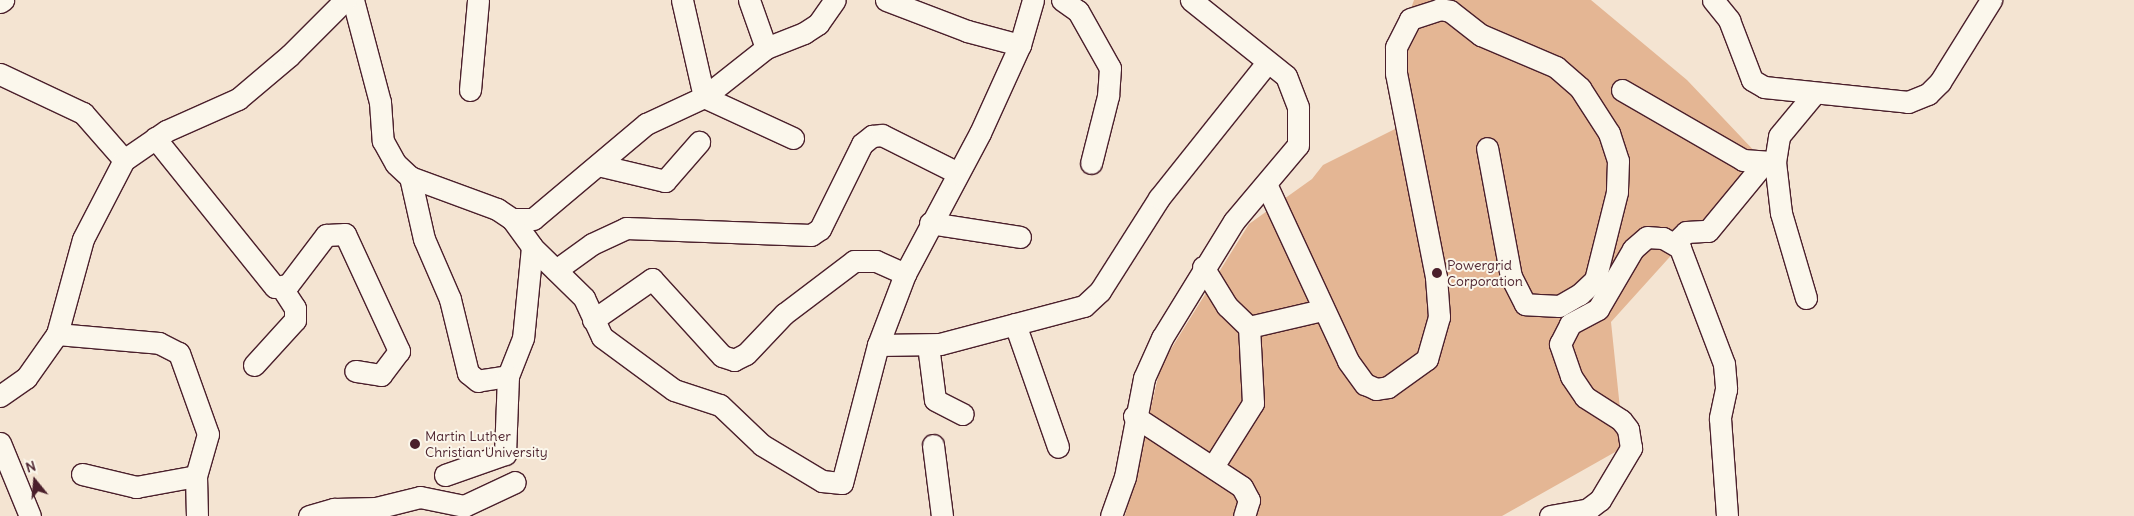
<!DOCTYPE html>
<html>
<head>
<meta charset="utf-8">
<style>
	body { margin:0 }
	#map { position:relative; width:2134px; height:516px; overflow:hidden; background:#f4e4d2; font-family:Delius,sans-serif }
	div>[style] { position:absolute }
	.building>* { inset:0; background:#e4b694 }
	.roads { filter:drop-shadow(1px 0 #4a1f2b) drop-shadow(-1px 0 #4a1f2b) drop-shadow(0 1px #4a1f2b) drop-shadow(0 -1px #4a1f2b) }
	.minor>* { height:21px; margin:-10.5px; padding:0 10.5px; transform-origin:10.5px; border-radius:10.5px; background:#fbf7ec }
	.dots>* { width:14px; height:14px; translate:-50% -50%; box-sizing:border-box; border:2px solid #fbf7ec; border-radius:50% }
	span { translate:-50% -50%; white-space:nowrap; text-align:center; line-height:1.15; -webkit-text-stroke:4px #fbf7ec; paint-order:stroke }
	.poi-label { font-size:14px; color:#4a1f2b }
	.left { translate:0 -50%; text-align:left }
	.north { position:absolute; left:10px; top:456px; width:50px; height:50px; -webkit-text-stroke:4px #fbf7ec; paint-order:stroke; rotate:343deg; font-size:14px; font-weight:700; line-height:20px; text-align:center; color:#4a1f2b }
	.north::after { content:''; display:block; margin:auto; width:18px; height:22px; background:#4a1f2b; clip-path:polygon(50% 0,100% 100%,50% 72%,0 100%) }
</style>
</head>
<body>
<div id="map">
	<div class="building">
		<i style="clip-path:polygon(1414px 0,1591px 0,1687px 80px,1760px 157px,1611px 322px,1624px 447px,1502px 516px,1125px 516px,1161px 365px,1249px 224px,1312px 179px,1323px 165px,1401px 126px,1401px 37px)"></i>
	</div>
	<div class="roads">
		<div class="minor">
			<i style="left:353px;top:0;width:106px;rotate:75.2deg"></i>
			<i style="left:380px;top:102px;width:39px;rotate:86deg"></i>
			<i style="left:383px;top:141px;width:26px;rotate:61deg"></i>
			<i style="left:396px;top:164px;width:19px;rotate:43deg"></i>
			<i style="left:410px;top:177px;width:93px;rotate:20.2deg"></i>
			<i style="left:497px;top:209px;width:18px;rotate:34deg"></i>
			<i style="left:512px;top:219px;width:34px;rotate:54deg"></i>
			<i style="left:532px;top:247px;width:91px;rotate:95.6deg"></i>
			<i style="left:523px;top:338px;width:41px;rotate:111.5deg"></i>
			<i style="left:508px;top:376px;width:30px;rotate:171deg"></i>
			<i style="left:478px;top:381px;width:13px;rotate:-141deg"></i>
			<i style="left:468px;top:373px;width:76px;rotate:-103.7deg"></i>
			<i style="left:450px;top:299px;width:65px;rotate:-113.4deg"></i>
			<i style="left:424px;top:239px;width:64px;rotate:-102.7deg"></i>
			<i style="left:682px;top:0;width:99px;rotate:77.2deg"></i>
			<i style="left:704px;top:97px;width:98px;rotate:24.7deg"></i>
			<i style="left:749px;top:0;width:51px;rotate:70.5deg"></i>
			<i style="left:886px;top:0;width:87px;rotate:20.9deg"></i>
			<i style="left:967px;top:31px;width:55px;rotate:14.8deg"></i>
			<i style="left:1062px;top:0;width:19px;rotate:35deg"></i>
			<i style="left:1078px;top:11px;width:65px;rotate:60.7deg"></i>
			<i style="left:1110px;top:68px;width:28px;rotate:94deg"></i>
			<i style="left:1108px;top:96px;width:69px;rotate:104.2deg"></i>
			<i style="left:1713px;top:0;width:26px;rotate:51deg"></i>
			<i style="left:1729px;top:20px;width:64px;rotate:69deg"></i>
			<i style="left:1752px;top:80px;width:14px;rotate:30deg"></i>
			<i style="left:1764px;top:87px;width:145px;rotate:5.9deg"></i>
			<i style="left:1908px;top:102px;width:22px;rotate:-22deg"></i>
			<i style="left:1928px;top:94px;width:17px;rotate:-45deg"></i>
			<i style="left:1940px;top:82px;width:97px;rotate:-58.1deg"></i>
			<i style="left:0;top:2px;width:4px;rotate:-34deg"></i>
			<i style="left:0;top:74px;width:92px;rotate:25.2deg"></i>
			<i style="left:83px;top:113px;width:62px;rotate:48.9deg"></i>
			<i style="left:470px;top:90px;width:90px;rotate:-84.9deg"></i>
			<i style="left:1622px;top:90px;width:140px;rotate:30deg"></i>
			<i style="left:1743px;top:160px;width:32px;rotate:4deg"></i>
			<i style="left:155px;top:138px;width:191px;rotate:51.2deg"></i>
			<i style="left:275px;top:287px;width:13px;rotate:-9deg"></i>
			<i style="left:288px;top:285px;width:63px;rotate:-52.8deg"></i>
			<i style="left:326px;top:235px;width:19px;rotate:-3deg"></i>
			<i style="left:345px;top:234px;width:129px;rotate:65.2deg"></i>
			<i style="left:399px;top:351px;width:30px;rotate:127deg"></i>
			<i style="left:381px;top:375px;width:26px;rotate:-171deg"></i>
			<i style="left:598px;top:165px;width:69px;rotate:13.4deg"></i>
			<i style="left:665px;top:181px;width:52px;rotate:-48.9deg"></i>
			<i style="left:1266px;top:184px;width:195px;rotate:65.1deg"></i>
			<i style="left:1348px;top:361px;width:29px;rotate:54deg"></i>
			<i style="left:1365px;top:384px;width:12px;rotate:24deg"></i>
			<i style="left:1376px;top:389px;width:12px;rotate:-9deg"></i>
			<i style="left:1388px;top:387px;width:48px;rotate:-35.7deg"></i>
			<i style="left:1427px;top:359px;width:44px;rotate:-74.1deg"></i>
			<i style="left:1439px;top:317px;width:40px;rotate:-94.3deg"></i>
			<i style="left:1436px;top:277px;width:208px;rotate:-101.1deg"></i>
			<i style="left:1396px;top:73px;width:26px;rotate:-90deg"></i>
			<i style="left:1396px;top:47px;width:31px;rotate:-63deg"></i>
			<i style="left:1410px;top:19px;width:32px;rotate:-18deg"></i>
			<i style="left:1440px;top:9px;width:10px;rotate:11deg"></i>
			<i style="left:1450px;top:11px;width:39px;rotate:38deg"></i>
			<i style="left:1481px;top:35px;width:82px;rotate:23.1deg"></i>
			<i style="left:1556px;top:67px;width:32px;rotate:41deg"></i>
			<i style="left:1580px;top:88px;width:54px;rotate:57.2deg"></i>
			<i style="left:1609px;top:133px;width:29px;rotate:72deg"></i>
			<i style="left:1618px;top:161px;width:31px;rotate:92deg"></i>
			<i style="left:1617px;top:192px;width:91px;rotate:104deg"></i>
			<i style="left:1595px;top:280px;width:21px;rotate:137deg"></i>
			<i style="left:1580px;top:294px;width:24px;rotate:150deg"></i>
			<i style="left:1559px;top:306px;width:34px;rotate:-177deg"></i>
			<i style="left:1525px;top:304px;width:30px;rotate:-117deg"></i>
			<i style="left:1511px;top:277px;width:131px;rotate:-100.5deg"></i>
			<i style="left:512px;top:219px;width:21px"></i>
			<i style="left:533px;top:219px;width:148px;rotate:-40.1deg"></i>
			<i style="left:646px;top:124px;width:64px;rotate:-25deg"></i>
			<i style="left:704px;top:97px;width:79px;rotate:-38.3deg"></i>
			<i style="left:766px;top:48px;width:41px;rotate:-21.5deg"></i>
			<i style="left:804px;top:33px;width:17px;rotate:-33deg"></i>
			<i style="left:818px;top:24px;width:29px;rotate:-55deg"></i>
			<i style="left:930px;top:223px;width:91px;rotate:8.8deg"></i>
			<i style="left:1676px;top:242px;width:14px;rotate:-45deg"></i>
			<i style="left:1686px;top:232px;width:22px;rotate:-3deg"></i>
			<i style="left:1708px;top:231px;width:88px;rotate:-50.5deg"></i>
			<i style="left:532px;top:247px;width:73px;rotate:44.4deg"></i>
			<i style="left:584px;top:298px;width:43px;rotate:65.2deg"></i>
			<i style="left:602px;top:337px;width:89px;rotate:36.4deg"></i>
			<i style="left:674px;top:390px;width:48px;rotate:18.1deg"></i>
			<i style="left:720px;top:405px;width:58px;rotate:43.6deg"></i>
			<i style="left:762px;top:445px;width:70px;rotate:31deg"></i>
			<i style="left:822px;top:481px;width:20px;rotate:6deg"></i>
			<i style="left:842px;top:483px;width:143px;rotate:-75.4deg"></i>
			<i style="left:878px;top:345px;width:76px;rotate:-69.2deg"></i>
			<i style="left:905px;top:274px;width:160px;rotate:-62deg"></i>
			<i style="left:980px;top:133px;width:97px;rotate:-65.6deg"></i>
			<i style="left:1020px;top:45px;width:47px;rotate:-73.9deg"></i>
			<i style="left:1203px;top:267px;width:46px;rotate:58.4deg"></i>
			<i style="left:1227px;top:306px;width:30px;rotate:44deg"></i>
			<i style="left:1249px;top:327px;width:75px;rotate:-13.1deg"></i>
			<i style="left:556px;top:270px;width:44px;rotate:-35.8deg"></i>
			<i style="left:592px;top:244px;width:38px;rotate:-25deg"></i>
			<i style="left:626px;top:228px;width:185px;rotate:2.2deg"></i>
			<i style="left:811px;top:235px;width:11px;rotate:-34deg"></i>
			<i style="left:820px;top:229px;width:95px;rotate:-63.7deg"></i>
			<i style="left:862px;top:144px;width:13px;rotate:-39deg"></i>
			<i style="left:872px;top:136px;width:10px;rotate:-6deg"></i>
			<i style="left:882px;top:135px;width:85px;rotate:26.6deg"></i>
			<i style="left:1806px;top:298px;width:89px;rotate:-106.4deg"></i>
			<i style="left:1781px;top:213px;width:51px;rotate:-96.7deg"></i>
			<i style="left:1775px;top:162px;width:26px;rotate:-81deg"></i>
			<i style="left:1779px;top:136px;width:53px;rotate:-50.3deg"></i>
			<i style="left:593px;top:320px;width:72px;rotate:-34.8deg"></i>
			<i style="left:652px;top:279px;width:104px;rotate:47.7deg"></i>
			<i style="left:722px;top:356px;width:13px;rotate:18deg"></i>
			<i style="left:734px;top:360px;width:13px;rotate:-27deg"></i>
			<i style="left:746px;top:354px;width:55px;rotate:-46.5deg"></i>
			<i style="left:784px;top:314px;width:88px;rotate:-37.1deg"></i>
			<i style="left:854px;top:261px;width:22px"></i>
			<i style="left:876px;top:261px;width:32px;rotate:24deg"></i>
			<i style="left:1015px;top:324px;width:130px;rotate:70.7deg"></i>
			<i style="left:57px;top:334px;width:102px;rotate:5deg"></i>
			<i style="left:159px;top:343px;width:22px;rotate:27deg"></i>
			<i style="left:179px;top:353px;width:86px;rotate:70.3deg"></i>
			<i style="left:208px;top:434px;width:44px;rotate:105.9deg"></i>
			<i style="left:196px;top:476px;width:40px;rotate:88.6deg"></i>
			<i style="left:878px;top:345px;width:62px;rotate:-0.9deg"></i>
			<i style="left:940px;top:344px;width:149px;rotate:-14.8deg"></i>
			<i style="left:1084px;top:306px;width:22px;rotate:-43deg"></i>
			<i style="left:1100px;top:291px;width:110px;rotate:-57.6deg"></i>
			<i style="left:1159px;top:198px;width:171px;rotate:-51.4deg"></i>
			<i style="left:928px;top:345px;width:55px;rotate:82.7deg"></i>
			<i style="left:935px;top:400px;width:31px;rotate:27deg"></i>
			<i style="left:254px;top:365px;width:61px;rotate:-47.7deg"></i>
			<i style="left:295px;top:320px;width:12px;rotate:-90deg"></i>
			<i style="left:295px;top:308px;width:24px;rotate:-123deg"></i>
			<i style="left:0;top:396px;width:32px;rotate:-35deg"></i>
			<i style="left:26px;top:378px;width:54px;rotate:-54.8deg"></i>
			<i style="left:57px;top:334px;width:98px;rotate:-74.7deg"></i>
			<i style="left:83px;top:239px;width:89px;rotate:-62.6deg"></i>
			<i style="left:124px;top:160px;width:51px;rotate:-34.6deg"></i>
			<i style="left:166px;top:131px;width:79px;rotate:-24deg"></i>
			<i style="left:238px;top:99px;width:68px;rotate:-40.2deg"></i>
			<i style="left:290px;top:55px;width:78px;rotate:-45deg"></i>
			<i style="left:1134px;top:416px;width:129px;rotate:33.3deg"></i>
			<i style="left:1242px;top:487px;width:15px;rotate:62deg"></i>
			<i style="left:1249px;top:500px;width:17px;rotate:107deg"></i>
			<i style="left:0;top:443px;width:79px;rotate:67.7deg"></i>
			<i style="left:933px;top:445px;width:72px;rotate:82.8deg"></i>
			<i style="left:1214px;top:465px;width:73px;rotate:-57.8deg"></i>
			<i style="left:1253px;top:403px;width:76px;rotate:-93deg"></i>
			<i style="left:82px;top:474px;width:56px;rotate:13.5deg"></i>
			<i style="left:136px;top:487px;width:61px;rotate:-10.4deg"></i>
			<i style="left:445px;top:475px;width:64px;rotate:-19.3deg"></i>
			<i style="left:505px;top:454px;width:78px;rotate:-87.8deg"></i>
			<i style="left:309px;top:516px;width:26px;rotate:-16deg"></i>
			<i style="left:334px;top:509px;width:42px;rotate:-1.4deg"></i>
			<i style="left:376px;top:508px;width:45px;rotate:-14deg"></i>
			<i style="left:420px;top:497px;width:45px;rotate:11.6deg"></i>
			<i style="left:464px;top:506px;width:56px;rotate:-25.2deg"></i>
			<i style="left:1111px;top:516px;width:41px;rotate:-70.3deg"></i>
			<i style="left:1125px;top:477px;width:101px;rotate:-79.1deg"></i>
			<i style="left:1144px;top:378px;width:44px;rotate:-65.8deg"></i>
			<i style="left:1162px;top:338px;width:137px;rotate:-58.4deg"></i>
			<i style="left:1234px;top:221px;width:99px;rotate:-49.9deg"></i>
			<i style="left:1298px;top:145px;width:38px;rotate:-90deg"></i>
			<i style="left:1298px;top:107px;width:33px;rotate:-111deg"></i>
			<i style="left:1286px;top:76px;width:122px;rotate:-141.3deg"></i>
			<i style="left:1550px;top:516px;width:39px;rotate:-10deg"></i>
			<i style="left:1588px;top:509px;width:15px;rotate:-37deg"></i>
			<i style="left:1600px;top:500px;width:61px;rotate:-59.2deg"></i>
			<i style="left:1631px;top:448px;width:19px;rotate:-99deg"></i>
			<i style="left:1628px;top:429px;width:11px;rotate:-128deg"></i>
			<i style="left:1621px;top:420px;width:43px;rotate:-147.4deg"></i>
			<i style="left:1585px;top:397px;width:25px;rotate:-124deg"></i>
			<i style="left:1571px;top:376px;width:34px;rotate:-109deg"></i>
			<i style="left:1560px;top:344px;width:22px;rotate:-63deg"></i>
			<i style="left:1570px;top:324px;width:32px;rotate:-28deg"></i>
			<i style="left:1598px;top:309px;width:69px;rotate:-59.7deg"></i>
			<i style="left:1633px;top:249px;width:18px;rotate:-41deg"></i>
			<i style="left:1647px;top:237px;width:16px;rotate:4deg"></i>
			<i style="left:1663px;top:238px;width:20px;rotate:30deg"></i>
			<i style="left:1680px;top:248px;width:124px;rotate:69.2deg"></i>
			<i style="left:1724px;top:364px;width:25px;rotate:85deg"></i>
			<i style="left:1726px;top:389px;width:30px;rotate:102deg"></i>
			<i style="left:1720px;top:418px;width:98px;rotate:85.9deg"></i>
		</div>
	</div>
	<div class="dots">
		<i style="left:1437px;top:273px;background:#4a1f2b"></i>
		<i style="left:415px;top:444px;background:#4a1f2b"></i>
	</div>
	<div class="poi-label">
		<span class="left" style="left:1447px;top:273px">Powergrid<br>Corporation</span>
		<span class="left" style="left:425px;top:444px">Martin Luther<br>Christian University</span>
	</div>
	<div class="north">N</div>
</div>
</body>
</html>
